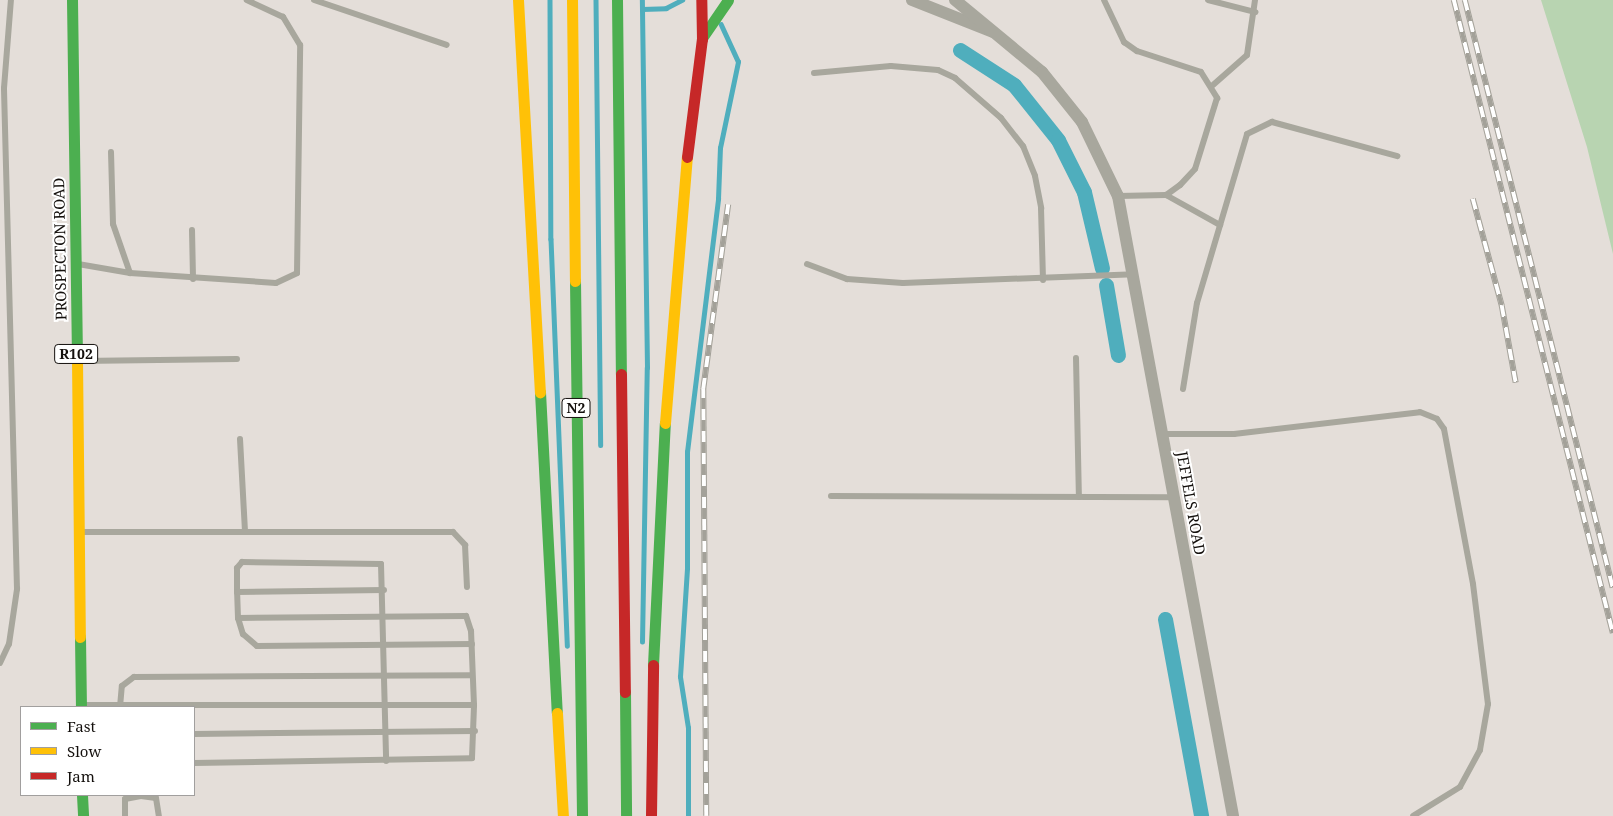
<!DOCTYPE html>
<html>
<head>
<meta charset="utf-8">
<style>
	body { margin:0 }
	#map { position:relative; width:1613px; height:816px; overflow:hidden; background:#e4ded9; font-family:"Noto Serif",serif }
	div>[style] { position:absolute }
	.green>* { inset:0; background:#b8d4b1 }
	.stream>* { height:4.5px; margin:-2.25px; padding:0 2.25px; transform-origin:2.25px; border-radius:2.25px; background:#4faebd }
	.canal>* { height:15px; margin:-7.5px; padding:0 7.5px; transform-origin:7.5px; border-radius:7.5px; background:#4faebd }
	.lane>* { height:6px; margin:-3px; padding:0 3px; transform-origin:3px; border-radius:3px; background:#a8a79d }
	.street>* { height:12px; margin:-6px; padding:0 6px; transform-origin:6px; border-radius:6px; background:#a8a79d }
	.fast>* { height:11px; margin:-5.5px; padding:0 5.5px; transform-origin:5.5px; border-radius:5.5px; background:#4caf50 }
	.slow>* { height:11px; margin:-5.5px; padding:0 5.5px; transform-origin:5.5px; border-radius:5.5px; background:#ffc107 }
	.jam>* { height:11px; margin:-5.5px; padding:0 5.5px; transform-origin:5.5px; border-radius:5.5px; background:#c62828 }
	.rail>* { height:5.5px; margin-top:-2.75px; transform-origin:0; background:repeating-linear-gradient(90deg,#fff 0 11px,#a3a199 0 22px); box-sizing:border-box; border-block:1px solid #a3a199 }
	span { translate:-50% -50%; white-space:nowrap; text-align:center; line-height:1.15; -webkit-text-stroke:4px #fff; paint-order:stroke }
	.shield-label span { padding:1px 4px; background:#fff; border:1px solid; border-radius:4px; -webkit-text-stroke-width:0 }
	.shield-label { font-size:14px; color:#14100d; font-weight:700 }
	.street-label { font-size:15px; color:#14100d }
	.legend { position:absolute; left:20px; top:706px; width:175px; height:90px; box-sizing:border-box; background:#fff; border:1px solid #a19f9e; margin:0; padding:6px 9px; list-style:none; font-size:15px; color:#14100d }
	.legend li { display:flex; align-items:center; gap:10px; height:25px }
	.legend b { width:25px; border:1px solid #a19f9e }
</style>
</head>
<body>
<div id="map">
	<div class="green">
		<i style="clip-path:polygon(1541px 0,1613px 0,1613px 254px,1587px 147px)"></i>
	</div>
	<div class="stream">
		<i style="left:550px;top:0;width:239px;rotate:89.8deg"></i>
		<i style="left:551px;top:239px;width:407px;rotate:87.7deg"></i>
		<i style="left:596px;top:0;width:445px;rotate:89.4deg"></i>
		<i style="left:642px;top:9px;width:24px;rotate:-2deg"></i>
		<i style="left:666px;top:8px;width:18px;rotate:-27deg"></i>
		<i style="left:642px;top:642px;width:274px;rotate:-89deg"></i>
		<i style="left:647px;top:368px;width:368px;rotate:-90.8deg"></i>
		<i style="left:688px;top:816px;width:88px;rotate:-90deg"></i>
		<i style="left:688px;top:728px;width:52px;rotate:-98.9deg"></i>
		<i style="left:680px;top:677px;width:109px;rotate:-86.3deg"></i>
		<i style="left:687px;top:568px;width:116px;rotate:-90deg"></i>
		<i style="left:687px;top:452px;width:255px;rotate:-83deg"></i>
		<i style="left:718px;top:199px;width:51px;rotate:-87.8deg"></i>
		<i style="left:720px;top:148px;width:88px;rotate:-78.2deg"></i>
		<i style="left:738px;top:62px;width:41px;rotate:-114.7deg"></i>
	</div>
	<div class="canal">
		<i style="left:960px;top:50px;width:64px;rotate:32.9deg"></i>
		<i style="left:1014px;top:85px;width:70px;rotate:51.3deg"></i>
		<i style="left:1058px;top:140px;width:58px;rotate:63.4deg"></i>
		<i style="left:1084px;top:192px;width:78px;rotate:76.7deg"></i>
		<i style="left:1106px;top:285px;width:71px;rotate:80.3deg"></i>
		<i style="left:1165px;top:619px;width:200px;rotate:79.6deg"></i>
	</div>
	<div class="lane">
		<i style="left:314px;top:0;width:140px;rotate:18.7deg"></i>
		<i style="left:1104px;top:0;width:47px;rotate:64.5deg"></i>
		<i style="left:1124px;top:42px;width:16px;rotate:35deg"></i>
		<i style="left:1137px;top:51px;width:67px;rotate:18.2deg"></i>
		<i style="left:1201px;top:72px;width:31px;rotate:58deg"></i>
		<i style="left:1217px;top:98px;width:74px;rotate:107.2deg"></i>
		<i style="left:1195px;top:169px;width:22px;rotate:133deg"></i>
		<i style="left:1180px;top:185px;width:17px;rotate:144deg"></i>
		<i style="left:1166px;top:195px;width:48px;rotate:178.8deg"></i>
		<i style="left:1208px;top:0;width:49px;rotate:14.3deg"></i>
		<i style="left:814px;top:73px;width:77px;rotate:-5.2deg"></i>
		<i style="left:891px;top:66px;width:47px;rotate:4.9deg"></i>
		<i style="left:938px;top:70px;width:19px;rotate:25deg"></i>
		<i style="left:955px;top:78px;width:61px;rotate:41deg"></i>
		<i style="left:1001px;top:118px;width:36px;rotate:52deg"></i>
		<i style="left:1023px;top:146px;width:32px;rotate:68deg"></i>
		<i style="left:1035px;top:176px;width:33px;rotate:79deg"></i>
		<i style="left:1041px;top:208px;width:72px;rotate:88.4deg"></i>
		<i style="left:1213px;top:85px;width:45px;rotate:-41.4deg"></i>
		<i style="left:1247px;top:55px;width:56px;rotate:-81.7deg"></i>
		<i style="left:111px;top:152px;width:72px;rotate:88.4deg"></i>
		<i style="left:113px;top:224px;width:52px;rotate:70.9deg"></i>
		<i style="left:1166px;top:195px;width:62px;rotate:29.1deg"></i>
		<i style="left:192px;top:230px;width:49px;rotate:88.8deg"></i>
		<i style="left:78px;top:264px;width:53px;rotate:9.8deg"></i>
		<i style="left:130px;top:273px;width:146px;rotate:3.9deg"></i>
		<i style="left:276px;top:283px;width:23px;rotate:-25deg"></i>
		<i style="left:297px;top:273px;width:228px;rotate:-89.2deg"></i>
		<i style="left:300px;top:45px;width:33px;rotate:-121deg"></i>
		<i style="left:283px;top:17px;width:40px;rotate:-155deg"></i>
		<i style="left:807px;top:264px;width:43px;rotate:20.6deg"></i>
		<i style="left:847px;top:279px;width:56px;rotate:4.1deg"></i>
		<i style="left:903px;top:283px;width:231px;rotate:-2.2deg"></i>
		<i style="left:1076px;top:358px;width:139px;rotate:88.8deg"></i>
		<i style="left:80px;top:361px;width:157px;rotate:-0.7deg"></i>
		<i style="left:1183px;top:389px;width:87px;rotate:-80.8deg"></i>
		<i style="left:1197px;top:303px;width:176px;rotate:-73.5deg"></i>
		<i style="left:1247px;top:134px;width:28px;rotate:-26deg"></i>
		<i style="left:1272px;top:122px;width:130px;rotate:15.2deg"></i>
		<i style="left:1162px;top:434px;width:72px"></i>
		<i style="left:1234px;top:434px;width:187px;rotate:-6.7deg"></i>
		<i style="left:1420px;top:412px;width:18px;rotate:22deg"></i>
		<i style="left:1437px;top:419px;width:12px;rotate:55deg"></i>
		<i style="left:1444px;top:429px;width:158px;rotate:79.4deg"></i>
		<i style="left:1473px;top:584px;width:121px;rotate:82.9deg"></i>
		<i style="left:1488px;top:704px;width:47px;rotate:99.9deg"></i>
		<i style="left:1480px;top:750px;width:42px;rotate:118.4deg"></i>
		<i style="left:1460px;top:787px;width:55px;rotate:148.3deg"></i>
		<i style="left:240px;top:439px;width:93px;rotate:86.9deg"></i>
		<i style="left:831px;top:496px;width:342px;rotate:0.2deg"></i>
		<i style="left:82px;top:532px;width:371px"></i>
		<i style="left:453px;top:532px;width:18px;rotate:47deg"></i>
		<i style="left:465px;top:545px;width:42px;rotate:87.3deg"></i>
		<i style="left:237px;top:592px;width:24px;rotate:-90deg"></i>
		<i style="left:237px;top:568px;width:8px;rotate:-50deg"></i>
		<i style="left:242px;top:562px;width:139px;rotate:0.8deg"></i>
		<i style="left:381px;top:564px;width:197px;rotate:88.5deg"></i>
		<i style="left:238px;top:618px;width:17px;rotate:73deg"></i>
		<i style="left:243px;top:634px;width:18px;rotate:41deg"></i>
		<i style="left:257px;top:646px;width:215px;rotate:-0.5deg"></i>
		<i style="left:0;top:663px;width:21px;rotate:-65deg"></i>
		<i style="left:9px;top:644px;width:56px;rotate:-81.7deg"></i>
		<i style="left:17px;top:589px;width:501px;rotate:-91.49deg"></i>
		<i style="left:4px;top:88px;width:88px;rotate:-85.5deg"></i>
		<i style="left:83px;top:705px;width:391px"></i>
		<i style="left:120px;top:707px;width:21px;rotate:-85deg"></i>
		<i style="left:122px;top:686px;width:15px;rotate:-37deg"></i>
		<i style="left:134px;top:677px;width:338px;rotate:-0.3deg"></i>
		<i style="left:194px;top:734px;width:281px;rotate:-0.6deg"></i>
		<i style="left:194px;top:763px;width:278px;rotate:-1deg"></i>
		<i style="left:472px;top:758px;width:53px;rotate:-87.8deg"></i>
		<i style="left:474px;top:705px;width:74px;rotate:-92.3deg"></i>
		<i style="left:471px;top:631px;width:16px;rotate:-108deg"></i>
		<i style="left:466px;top:616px;width:228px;rotate:179.5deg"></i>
		<i style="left:238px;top:618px;width:26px;rotate:-92deg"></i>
		<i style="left:237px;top:592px;width:147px;rotate:-0.8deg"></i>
		<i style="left:125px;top:816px;width:17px;rotate:-90deg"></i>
		<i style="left:125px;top:799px;width:16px;rotate:-11deg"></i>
		<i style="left:141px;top:796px;width:15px;rotate:8deg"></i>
		<i style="left:156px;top:798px;width:18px;rotate:81deg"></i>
	</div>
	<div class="street">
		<i style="left:912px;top:0;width:87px;rotate:21.6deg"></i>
		<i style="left:955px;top:0;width:113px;rotate:39.6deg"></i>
		<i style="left:1042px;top:72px;width:64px;rotate:51.3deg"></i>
		<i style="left:1082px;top:122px;width:82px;rotate:64.1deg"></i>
		<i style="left:1118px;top:196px;width:631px;rotate:79.49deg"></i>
	</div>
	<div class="fast">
		<i style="left:72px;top:0;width:360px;rotate:89.2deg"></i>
		<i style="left:617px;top:0;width:374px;rotate:89.4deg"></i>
		<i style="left:702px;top:38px;width:46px;rotate:-55.6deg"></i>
		<i style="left:575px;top:281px;width:535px;rotate:89.25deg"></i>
		<i style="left:540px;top:392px;width:321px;rotate:87deg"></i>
		<i style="left:80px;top:637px;width:70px;rotate:89.2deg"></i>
		<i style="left:653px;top:665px;width:242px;rotate:-87.2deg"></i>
		<i style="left:625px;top:692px;width:124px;rotate:89.5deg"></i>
		<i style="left:82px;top:795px;width:21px;rotate:87deg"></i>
	</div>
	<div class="slow">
		<i style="left:518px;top:0;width:393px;rotate:86.8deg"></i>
		<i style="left:572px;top:0;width:281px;rotate:89.4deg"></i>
		<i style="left:77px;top:360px;width:277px;rotate:89.4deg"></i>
		<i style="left:665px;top:423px;width:267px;rotate:-85.3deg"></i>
		<i style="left:557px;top:713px;width:103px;rotate:86.7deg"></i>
	</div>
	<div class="jam">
		<i style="left:687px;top:157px;width:119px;rotate:-82.8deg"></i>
		<i style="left:702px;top:39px;width:39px;rotate:-91deg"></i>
		<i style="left:621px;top:374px;width:318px;rotate:89.3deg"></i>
		<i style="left:651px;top:816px;width:151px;rotate:-89.2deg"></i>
	</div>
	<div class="rail">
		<i style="left:1454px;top:0;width:653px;rotate:75.9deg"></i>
		<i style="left:1465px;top:0;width:606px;rotate:75.87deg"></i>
		<i style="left:1473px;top:199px;width:111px;rotate:74.8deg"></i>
		<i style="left:1502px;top:306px;width:78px;rotate:79.7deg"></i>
		<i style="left:706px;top:816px;width:427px;rotate:-90.4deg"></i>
		<i style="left:703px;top:389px;width:186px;rotate:-82.3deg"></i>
	</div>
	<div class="shield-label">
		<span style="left:76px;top:354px">R102</span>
		<span style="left:576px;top:408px">N2</span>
	</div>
	<div class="street-label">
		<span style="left:60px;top:249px;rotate:-91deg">PROSPECTON ROAD</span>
		<span style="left:1191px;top:503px;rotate:80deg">JEFFELS ROAD</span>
	</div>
	<ul class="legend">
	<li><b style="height:6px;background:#4caf50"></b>Fast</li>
	<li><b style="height:6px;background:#ffc107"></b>Slow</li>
	<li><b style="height:6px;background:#c62828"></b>Jam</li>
	</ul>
</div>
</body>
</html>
